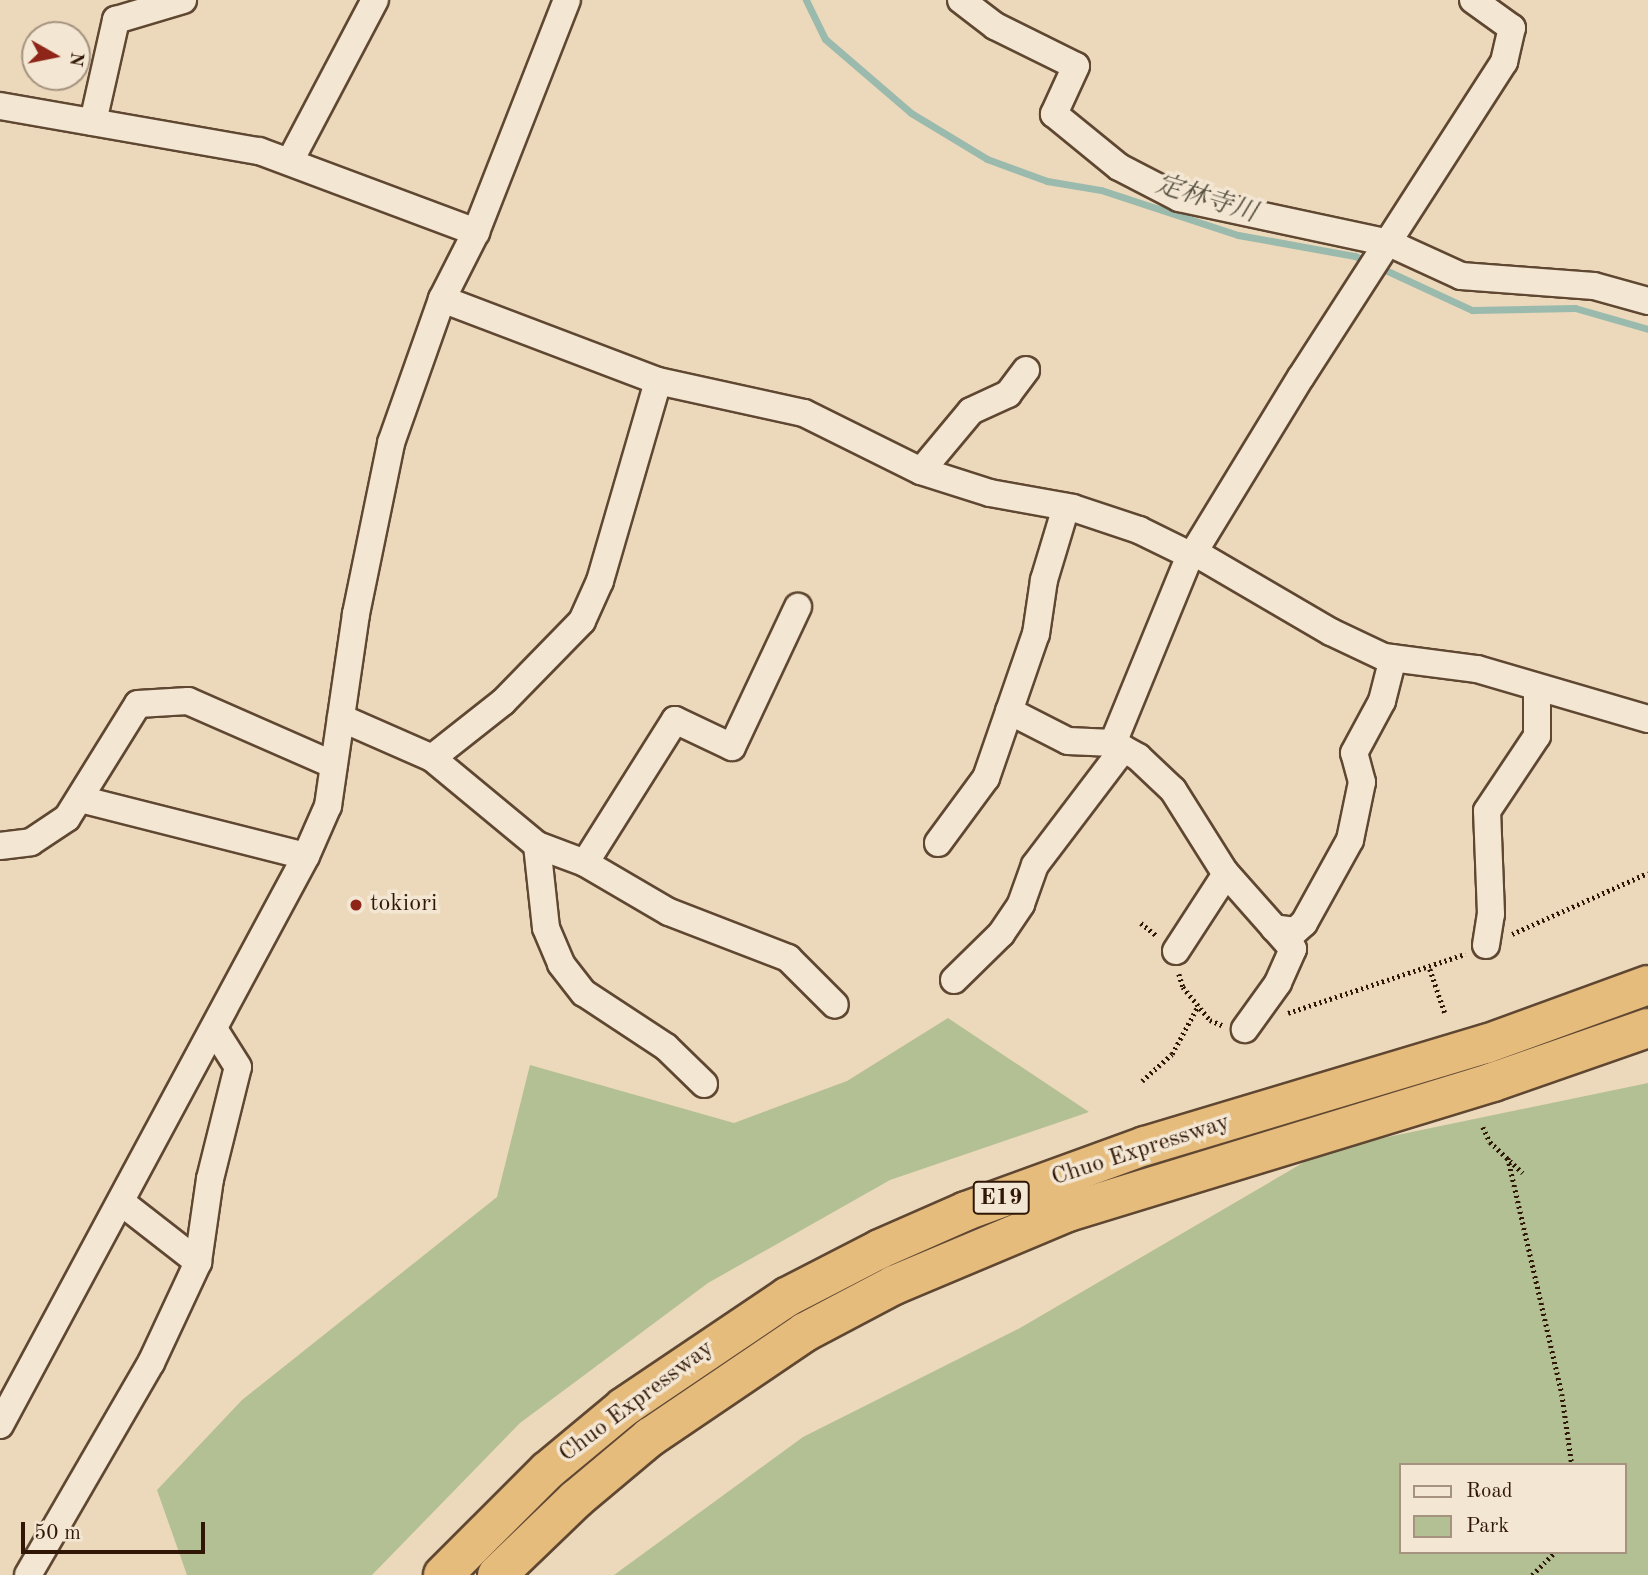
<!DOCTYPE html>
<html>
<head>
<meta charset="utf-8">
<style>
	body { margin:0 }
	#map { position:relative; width:1648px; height:1575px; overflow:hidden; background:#ecd8ba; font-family:"Old Standard TT","Noto Serif JP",serif }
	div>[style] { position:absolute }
	.green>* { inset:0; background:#b3c094 }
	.stream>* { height:7px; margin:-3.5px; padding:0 3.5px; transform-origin:3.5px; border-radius:3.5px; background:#99baad }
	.path>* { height:4.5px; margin-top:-2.25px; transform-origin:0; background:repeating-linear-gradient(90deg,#301705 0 2px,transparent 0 5.5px) }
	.roads { filter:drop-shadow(2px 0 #5f4732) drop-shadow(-2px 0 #5f4732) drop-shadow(0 2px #5f4732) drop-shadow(0 -2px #5f4732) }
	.minor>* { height:26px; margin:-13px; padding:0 13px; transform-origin:13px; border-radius:13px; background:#f3e6d2 }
	.highway>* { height:38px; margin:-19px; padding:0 19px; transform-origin:19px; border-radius:19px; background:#e6bc7d }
	.dots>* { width:19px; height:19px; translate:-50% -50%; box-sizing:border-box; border:4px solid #f3e6d2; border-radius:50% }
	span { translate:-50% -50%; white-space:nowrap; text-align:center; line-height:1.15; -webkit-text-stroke:7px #f3e6d2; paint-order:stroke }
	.shield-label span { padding:2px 5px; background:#f3e6d2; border:2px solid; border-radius:5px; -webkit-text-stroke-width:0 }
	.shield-label { font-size:23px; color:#301705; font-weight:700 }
	.poi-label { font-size:24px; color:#301705 }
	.left { translate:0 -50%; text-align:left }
	.street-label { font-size:24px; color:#301705 }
	.water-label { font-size:26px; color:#555040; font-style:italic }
	.legend { position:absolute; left:1399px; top:1463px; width:228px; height:91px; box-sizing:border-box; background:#f3e6d2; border:2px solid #a59380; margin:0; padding:9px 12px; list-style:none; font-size:21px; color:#301705 }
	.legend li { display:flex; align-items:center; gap:14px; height:35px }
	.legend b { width:35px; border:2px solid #a59380 }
	.north { position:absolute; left:21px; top:21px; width:70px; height:70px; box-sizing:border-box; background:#f3e6d2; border:2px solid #a59380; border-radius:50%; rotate:99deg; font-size:19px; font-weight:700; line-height:28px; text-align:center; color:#301705 }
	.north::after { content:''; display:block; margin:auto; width:24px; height:32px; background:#8f2418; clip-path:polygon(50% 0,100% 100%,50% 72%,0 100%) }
	.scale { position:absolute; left:21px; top:1522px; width:184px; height:32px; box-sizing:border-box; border:4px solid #301705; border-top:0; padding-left:9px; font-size:21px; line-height:24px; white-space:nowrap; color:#301705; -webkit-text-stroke:5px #f3e6d2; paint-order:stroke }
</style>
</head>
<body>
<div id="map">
	<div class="green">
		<i style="clip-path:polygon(948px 1018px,1089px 1112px,890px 1180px,708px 1283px,520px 1423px,372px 1575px,187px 1575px,157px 1490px,242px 1400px,497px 1197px,530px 1065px,734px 1123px,847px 1081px)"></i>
		<i style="clip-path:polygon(evenodd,1648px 1083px,1648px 1575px,614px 1575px,803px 1437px,1020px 1328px,1325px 1150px,1648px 1083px,1401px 1465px,1625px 1465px,1625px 1552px,1401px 1552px,1401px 1465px)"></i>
	</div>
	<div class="stream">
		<i style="left:806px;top:0;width:43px;rotate:64deg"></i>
		<i style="left:825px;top:39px;width:113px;rotate:40.7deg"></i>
		<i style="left:911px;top:113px;width:89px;rotate:31.2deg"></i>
		<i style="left:987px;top:159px;width:64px;rotate:20.1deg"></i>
		<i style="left:1047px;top:181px;width:55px;rotate:9.5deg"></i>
		<i style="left:1101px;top:190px;width:144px;rotate:18.2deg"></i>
		<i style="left:1238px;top:235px;width:119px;rotate:10.2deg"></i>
		<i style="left:1355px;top:256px;width:129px;rotate:24.8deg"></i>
		<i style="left:1472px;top:310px;width:103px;rotate:-1.1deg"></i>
		<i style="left:1575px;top:308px;width:76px;rotate:16deg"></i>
	</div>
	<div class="path">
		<i style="left:1141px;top:923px;width:21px;rotate:39deg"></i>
		<i style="left:1512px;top:934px;width:149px;rotate:-24.2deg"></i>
		<i style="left:1430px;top:969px;width:46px;rotate:71.2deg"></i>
		<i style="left:1179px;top:974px;width:14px;rotate:73deg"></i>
		<i style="left:1183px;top:987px;width:43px;rotate:50.7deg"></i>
		<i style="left:1210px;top:1020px;width:15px;rotate:23deg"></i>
		<i style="left:1288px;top:1013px;width:187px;rotate:-18.4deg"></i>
		<i style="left:1142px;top:1081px;width:40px;rotate:-42deg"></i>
		<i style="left:1172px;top:1054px;width:55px;rotate:-61.6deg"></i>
		<i style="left:1483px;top:1127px;width:17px;rotate:65deg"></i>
		<i style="left:1490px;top:1142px;width:45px;rotate:43.2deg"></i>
		<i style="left:1508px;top:1158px;width:242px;rotate:77.1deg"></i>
		<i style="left:1562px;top:1394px;width:72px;rotate:82deg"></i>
		<i style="left:1532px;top:1575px;width:33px;rotate:-45deg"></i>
	</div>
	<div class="roads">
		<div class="minor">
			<i style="left:961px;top:0;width:43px;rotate:37.4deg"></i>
			<i style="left:995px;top:26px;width:90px;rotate:26.3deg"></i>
			<i style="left:1076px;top:66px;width:53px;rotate:114.6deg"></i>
			<i style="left:1054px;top:114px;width:84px;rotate:39.2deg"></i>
			<i style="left:1119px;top:167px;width:68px;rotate:27.3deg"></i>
			<i style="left:1179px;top:198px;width:215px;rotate:12.1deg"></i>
			<i style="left:1389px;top:243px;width:79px;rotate:24.6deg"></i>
			<i style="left:1461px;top:276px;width:133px;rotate:4.3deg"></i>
			<i style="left:1594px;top:286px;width:56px;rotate:15.5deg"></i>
			<i style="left:0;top:106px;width:263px;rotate:9.9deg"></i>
			<i style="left:259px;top:151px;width:232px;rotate:20.5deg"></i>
			<i style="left:93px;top:122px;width:105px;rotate:-77.3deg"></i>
			<i style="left:116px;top:20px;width:70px;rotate:-16.6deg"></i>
			<i style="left:290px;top:161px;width:182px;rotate:-62.2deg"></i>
			<i style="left:442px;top:299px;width:231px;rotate:20.8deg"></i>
			<i style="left:658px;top:381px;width:149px;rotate:12.4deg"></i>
			<i style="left:804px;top:413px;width:131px;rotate:26.4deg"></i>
			<i style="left:921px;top:471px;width:72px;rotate:17.7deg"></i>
			<i style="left:990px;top:493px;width:84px;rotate:10.2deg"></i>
			<i style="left:1073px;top:508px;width:70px;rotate:18.4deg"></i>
			<i style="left:1139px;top:530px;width:57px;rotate:26.1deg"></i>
			<i style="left:1190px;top:555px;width:5px;rotate:-37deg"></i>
			<i style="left:1194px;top:552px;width:159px;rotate:30.3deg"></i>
			<i style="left:1331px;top:632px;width:59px;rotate:25.3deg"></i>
			<i style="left:1384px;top:657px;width:94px;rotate:7.4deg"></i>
			<i style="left:1477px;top:669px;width:178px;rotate:16.3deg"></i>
			<i style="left:921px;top:471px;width:78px;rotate:-50.2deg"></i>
			<i style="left:971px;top:411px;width:41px;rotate:-24.7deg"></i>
			<i style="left:1008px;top:394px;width:30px;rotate:-53deg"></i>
			<i style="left:1194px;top:552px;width:205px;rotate:-58.6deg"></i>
			<i style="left:1301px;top:377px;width:375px;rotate:-57.2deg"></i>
			<i style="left:1504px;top:62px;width:35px;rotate:-77deg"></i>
			<i style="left:1512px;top:28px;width:48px;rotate:-144.3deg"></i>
			<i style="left:1009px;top:711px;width:66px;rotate:27deg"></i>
			<i style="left:1068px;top:741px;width:45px;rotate:2.5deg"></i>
			<i style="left:1113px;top:743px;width:29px;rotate:29deg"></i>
			<i style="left:1138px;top:757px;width:48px;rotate:43.3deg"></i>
			<i style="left:1173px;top:790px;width:96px;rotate:57.8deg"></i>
			<i style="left:1224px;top:871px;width:104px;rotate:48.5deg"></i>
			<i style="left:1293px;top:949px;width:37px;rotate:114deg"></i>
			<i style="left:1278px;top:983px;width:57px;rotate:125.7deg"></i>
			<i style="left:341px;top:718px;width:99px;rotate:23.7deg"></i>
			<i style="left:432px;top:758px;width:136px;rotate:39.6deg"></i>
			<i style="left:537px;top:845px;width:51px;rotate:20.6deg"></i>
			<i style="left:585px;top:863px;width:169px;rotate:-57.8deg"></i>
			<i style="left:675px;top:720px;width:63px;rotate:25.3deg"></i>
			<i style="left:732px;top:747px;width:155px;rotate:-64.8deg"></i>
			<i style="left:1113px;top:743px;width:203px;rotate:-67.7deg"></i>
			<i style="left:432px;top:758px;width:90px;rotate:-38.3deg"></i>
			<i style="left:503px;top:702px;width:113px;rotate:-45.7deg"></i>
			<i style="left:582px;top:621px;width:44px;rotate:-65.8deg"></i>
			<i style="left:600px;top:581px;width:208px;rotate:-73.8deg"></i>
			<i style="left:80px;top:799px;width:233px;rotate:14.2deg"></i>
			<i style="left:938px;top:843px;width:81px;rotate:-53.6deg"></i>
			<i style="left:986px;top:778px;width:152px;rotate:-70.9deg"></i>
			<i style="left:1036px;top:634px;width:55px;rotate:-81.6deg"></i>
			<i style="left:1044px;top:580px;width:76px;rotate:-73.2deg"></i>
			<i style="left:537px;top:845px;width:83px;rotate:83.8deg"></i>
			<i style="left:546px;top:928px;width:39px;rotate:67deg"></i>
			<i style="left:561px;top:964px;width:37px;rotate:52deg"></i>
			<i style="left:584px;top:993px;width:98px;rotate:33.4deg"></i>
			<i style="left:666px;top:1047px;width:53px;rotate:44.2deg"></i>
			<i style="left:0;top:846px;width:31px;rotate:-7deg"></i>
			<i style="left:31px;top:842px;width:43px;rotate:-33.7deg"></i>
			<i style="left:67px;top:818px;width:134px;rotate:-58.1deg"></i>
			<i style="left:138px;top:704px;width:50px;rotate:-3.4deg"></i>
			<i style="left:188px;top:701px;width:159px;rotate:23.7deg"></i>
			<i style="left:585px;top:863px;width:97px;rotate:30.3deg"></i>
			<i style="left:669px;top:912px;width:128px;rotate:21.1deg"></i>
			<i style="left:788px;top:958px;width:66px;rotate:45deg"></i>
			<i style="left:1274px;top:928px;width:21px;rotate:8deg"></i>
			<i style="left:1295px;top:931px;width:12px;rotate:-42deg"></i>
			<i style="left:1304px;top:923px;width:95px;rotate:-61deg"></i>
			<i style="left:1350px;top:840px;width:59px;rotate:-78.3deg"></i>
			<i style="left:1362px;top:782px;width:30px;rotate:-105deg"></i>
			<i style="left:1354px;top:753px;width:59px;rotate:-61.7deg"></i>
			<i style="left:1382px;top:701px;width:44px;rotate:-75.7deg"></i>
			<i style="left:1486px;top:945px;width:31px;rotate:-81deg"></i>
			<i style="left:1491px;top:914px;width:103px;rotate:-92.2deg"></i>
			<i style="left:1487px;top:811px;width:90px;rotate:-56.3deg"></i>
			<i style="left:1537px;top:736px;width:48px;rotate:-90deg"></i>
			<i style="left:1176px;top:951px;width:92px;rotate:-57deg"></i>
			<i style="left:954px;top:980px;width:66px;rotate:-44.4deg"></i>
			<i style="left:1001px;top:934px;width:36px;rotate:-56deg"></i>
			<i style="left:1021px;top:904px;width:41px;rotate:-70.3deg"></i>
			<i style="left:1035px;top:865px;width:146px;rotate:-52.8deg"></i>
			<i style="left:121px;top:1202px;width:98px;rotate:37.9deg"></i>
			<i style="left:0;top:1425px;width:646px;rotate:-61.73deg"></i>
			<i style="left:306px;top:856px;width:55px;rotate:-66.3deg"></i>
			<i style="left:328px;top:806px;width:194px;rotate:-81.7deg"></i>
			<i style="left:356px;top:614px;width:175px;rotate:-78.4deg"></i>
			<i style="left:391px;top:443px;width:153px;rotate:-70.5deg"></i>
			<i style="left:442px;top:299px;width:75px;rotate:-63.1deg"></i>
			<i style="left:476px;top:232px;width:249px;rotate:-68.6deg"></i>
			<i style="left:28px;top:1575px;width:245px;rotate:-59.9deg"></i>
			<i style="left:151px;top:1363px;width:111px;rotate:-65deg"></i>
			<i style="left:198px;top:1262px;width:84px;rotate:-81.8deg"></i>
			<i style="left:210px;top:1179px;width:115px;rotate:-76deg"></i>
			<i style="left:238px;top:1067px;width:45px;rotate:-122.3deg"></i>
		</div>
		<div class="highway">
			<i style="left:443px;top:1575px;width:147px;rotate:-45deg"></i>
			<i style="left:547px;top:1471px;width:100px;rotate:-39.7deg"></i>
			<i style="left:624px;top:1407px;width:197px;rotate:-34deg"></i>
			<i style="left:787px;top:1297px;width:105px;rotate:-27.3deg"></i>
			<i style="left:880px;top:1249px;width:94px;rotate:-23.8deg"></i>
			<i style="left:966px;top:1211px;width:190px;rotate:-20deg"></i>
			<i style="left:1145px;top:1146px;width:356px;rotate:-16.7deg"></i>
			<i style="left:1486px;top:1044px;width:172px;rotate:-20deg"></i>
			<i style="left:497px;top:1575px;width:110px;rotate:-43.9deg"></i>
			<i style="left:576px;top:1499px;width:97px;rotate:-40deg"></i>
			<i style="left:650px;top:1437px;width:187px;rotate:-34.1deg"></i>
			<i style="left:805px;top:1332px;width:101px;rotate:-27.8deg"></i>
			<i style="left:894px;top:1285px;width:189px;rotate:-22.8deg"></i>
			<i style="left:1068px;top:1212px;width:444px;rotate:-17deg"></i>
			<i style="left:1493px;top:1082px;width:164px;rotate:-19.2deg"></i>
		</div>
	</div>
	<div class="dots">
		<i style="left:356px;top:905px;background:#8f2418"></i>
	</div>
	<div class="shield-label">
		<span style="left:1001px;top:1198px">E19</span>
	</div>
	<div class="poi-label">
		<span class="left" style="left:370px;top:905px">tokiori</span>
	</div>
	<div class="street-label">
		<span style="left:1141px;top:1151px;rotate:-18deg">Chuo Expressway</span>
		<span style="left:637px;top:1402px;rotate:-37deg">Chuo Expressway</span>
	</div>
	<div class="water-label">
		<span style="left:1206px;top:200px;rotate:17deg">定林寺川</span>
	</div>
	<ul class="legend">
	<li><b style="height:9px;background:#f3e6d2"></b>Road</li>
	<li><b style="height:19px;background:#b3c094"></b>Park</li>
	</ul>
	<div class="north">N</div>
	<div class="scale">50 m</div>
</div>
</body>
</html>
